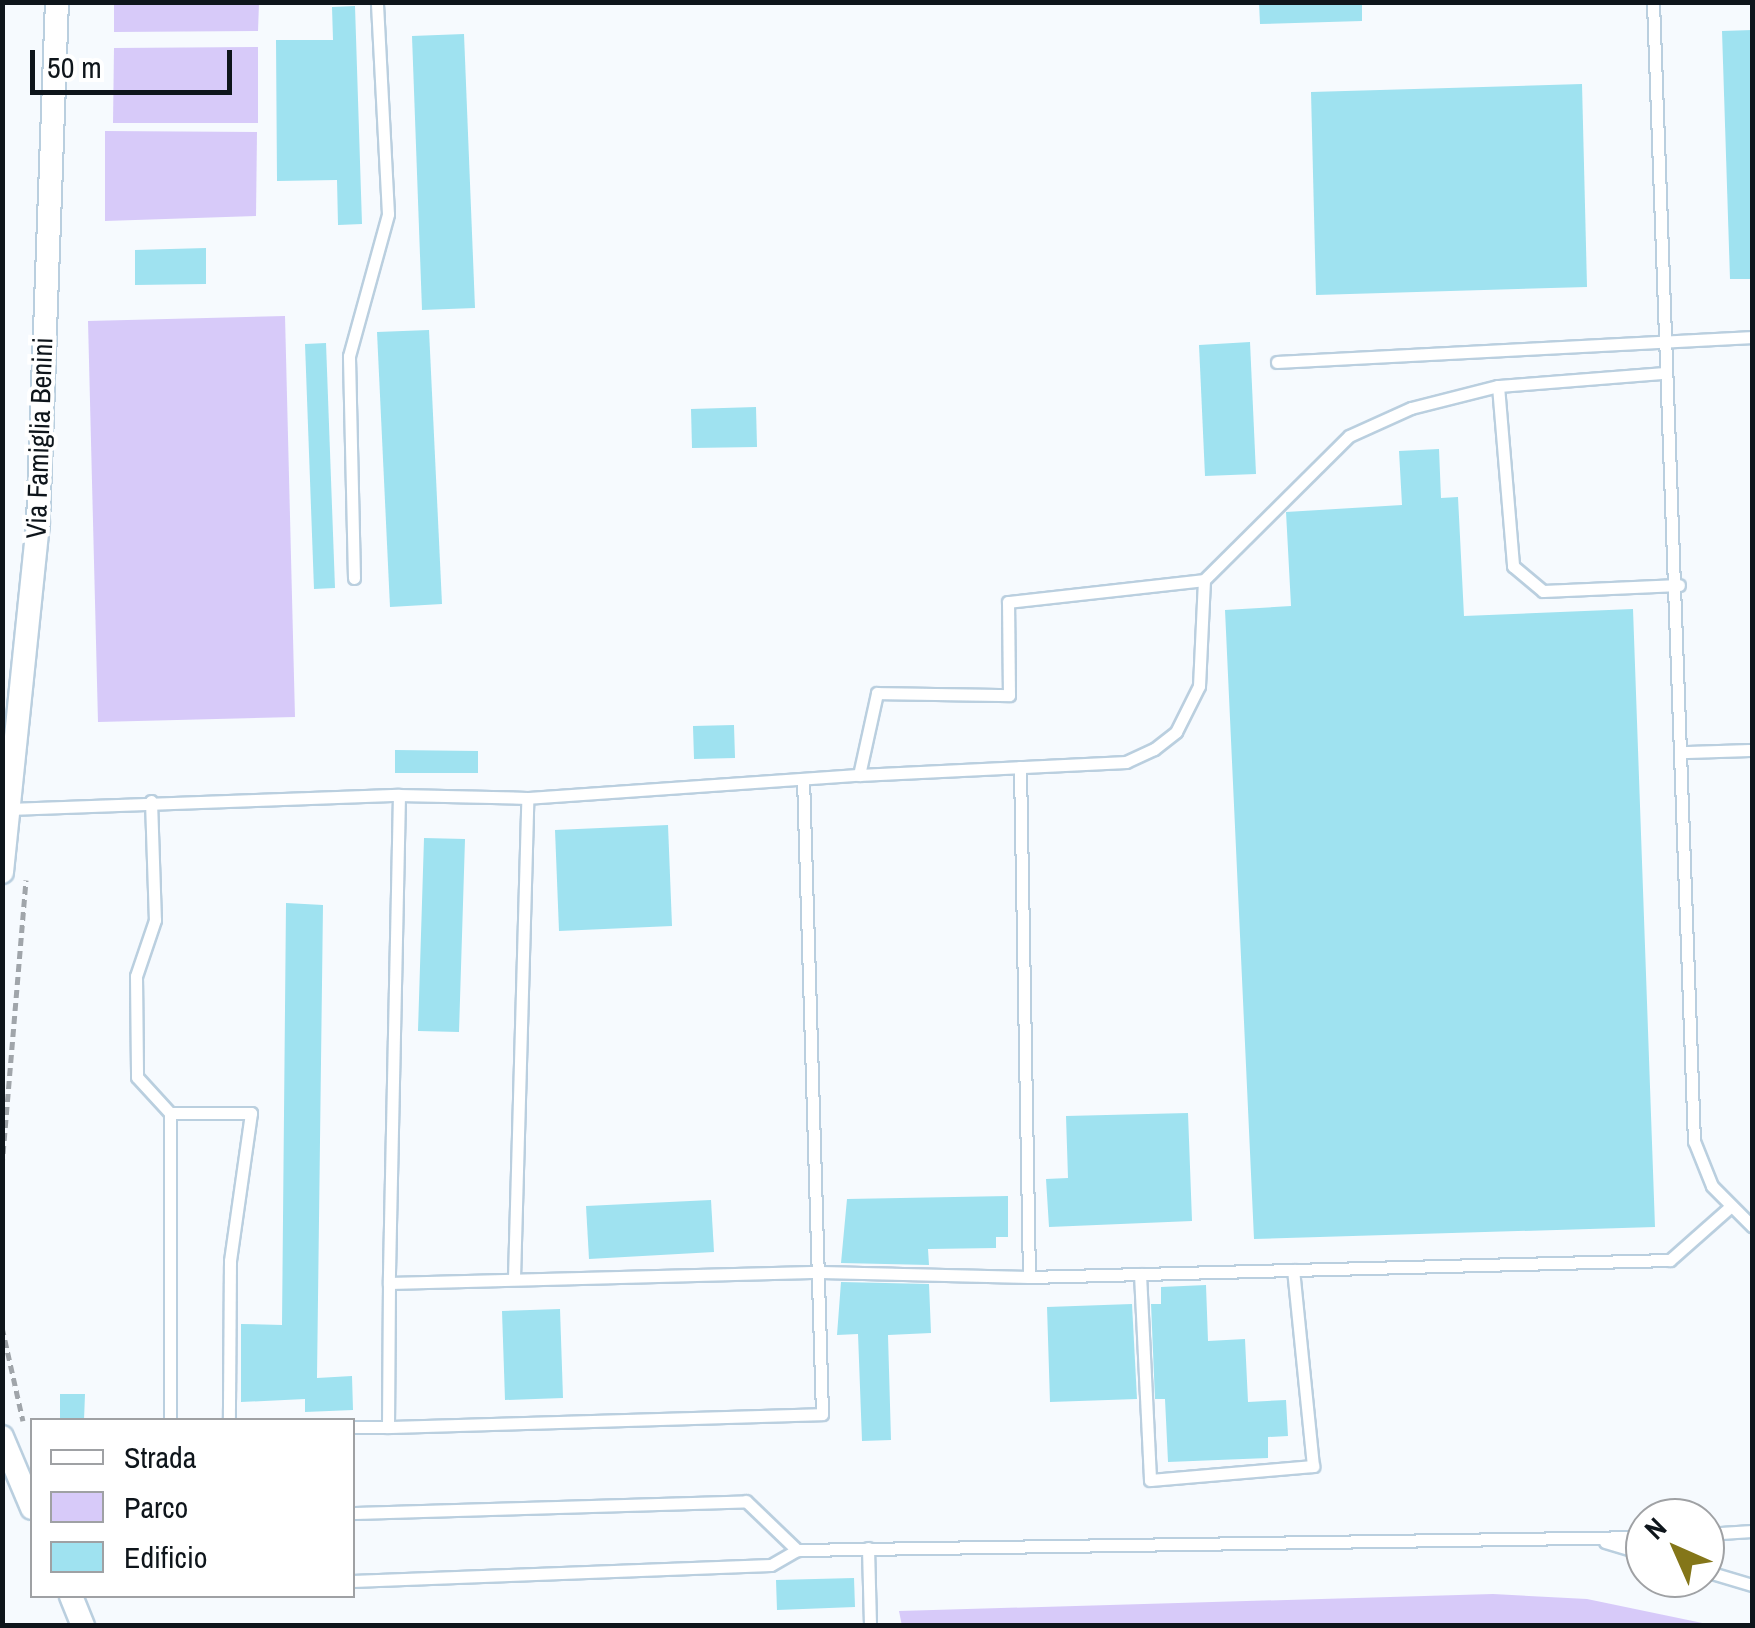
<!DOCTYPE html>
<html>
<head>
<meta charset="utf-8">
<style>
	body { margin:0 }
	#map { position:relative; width:1755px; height:1628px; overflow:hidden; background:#f6fafe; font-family:"Archivo Narrow",sans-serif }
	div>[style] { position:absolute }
	.green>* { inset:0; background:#d7caf9 }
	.building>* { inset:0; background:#9fe2f0 }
	.path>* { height:5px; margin-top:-2.5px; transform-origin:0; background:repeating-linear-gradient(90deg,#a0a5aa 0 8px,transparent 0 13px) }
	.roads { filter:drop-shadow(2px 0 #bacfdf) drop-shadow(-2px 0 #bacfdf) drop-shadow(0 2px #bacfdf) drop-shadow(0 -2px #bacfdf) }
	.service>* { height:11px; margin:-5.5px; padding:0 5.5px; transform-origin:5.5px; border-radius:5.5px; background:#fff }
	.minor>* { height:22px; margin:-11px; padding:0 11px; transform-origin:11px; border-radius:11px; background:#fff }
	span { translate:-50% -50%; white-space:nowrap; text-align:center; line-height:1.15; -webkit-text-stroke:8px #fff; paint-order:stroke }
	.street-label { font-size:28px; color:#0e151b }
	.frame { position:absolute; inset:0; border:5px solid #0e151b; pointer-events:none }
	.legend { position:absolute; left:30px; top:1418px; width:325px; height:180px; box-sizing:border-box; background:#fff; border:2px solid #9fa1a4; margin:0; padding:12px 18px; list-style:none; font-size:30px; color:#0e151b }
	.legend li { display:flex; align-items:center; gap:20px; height:50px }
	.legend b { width:50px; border:2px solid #9fa1a4 }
	.north { position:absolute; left:1625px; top:1498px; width:100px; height:100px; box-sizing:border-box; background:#fff; border:2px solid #9fa1a4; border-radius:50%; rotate:315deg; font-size:28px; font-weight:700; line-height:40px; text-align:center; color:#0e151b }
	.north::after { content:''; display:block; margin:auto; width:35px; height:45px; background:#847619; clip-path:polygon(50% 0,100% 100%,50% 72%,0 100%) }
	.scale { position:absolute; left:30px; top:50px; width:202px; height:45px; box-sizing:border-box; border:5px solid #0e151b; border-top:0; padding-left:12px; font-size:30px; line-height:35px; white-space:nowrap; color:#0e151b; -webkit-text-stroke:8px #fff; paint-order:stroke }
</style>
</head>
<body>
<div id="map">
	<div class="green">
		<i style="clip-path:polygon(114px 3px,259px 3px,258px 31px,114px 32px)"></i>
		<i style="clip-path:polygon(258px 47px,258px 123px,113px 123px,114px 48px)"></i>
		<i style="clip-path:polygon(105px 131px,257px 132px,256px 216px,105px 221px)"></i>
		<i style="clip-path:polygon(285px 316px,295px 717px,98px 722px,88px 321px)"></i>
		<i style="clip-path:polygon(1493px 1594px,1587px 1599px,1712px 1625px,902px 1626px,899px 1611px)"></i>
	</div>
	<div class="building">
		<i style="clip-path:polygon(1259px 2px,1362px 2px,1362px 21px,1260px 24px)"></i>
		<i style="clip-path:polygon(355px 6px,362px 224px,338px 225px,337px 180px,277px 181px,276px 40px,333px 40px,332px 7px)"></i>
		<i style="clip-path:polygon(1752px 30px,1752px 279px,1730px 279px,1722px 31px)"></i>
		<i style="clip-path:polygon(464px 34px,475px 308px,422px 310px,412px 36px)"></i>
		<i style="clip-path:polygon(1582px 84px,1587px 287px,1316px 295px,1311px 92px)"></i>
		<i style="clip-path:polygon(206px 248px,206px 284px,135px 285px,135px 250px)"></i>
		<i style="clip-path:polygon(429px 330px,442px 604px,390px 607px,377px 332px)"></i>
		<i style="clip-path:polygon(1250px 342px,1256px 474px,1205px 476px,1199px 345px)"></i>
		<i style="clip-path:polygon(326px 343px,335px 588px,314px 589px,305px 344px)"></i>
		<i style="clip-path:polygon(756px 407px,757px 447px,692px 448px,691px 409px)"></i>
		<i style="clip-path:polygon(1439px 449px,1441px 498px,1458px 497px,1464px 616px,1633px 609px,1655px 1227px,1254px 1239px,1225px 610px,1291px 606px,1286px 512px,1402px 505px,1399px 451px)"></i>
		<i style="clip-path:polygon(734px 725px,735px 758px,694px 759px,693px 726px)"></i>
		<i style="clip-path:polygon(395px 750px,478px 751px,478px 773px,395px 773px)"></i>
		<i style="clip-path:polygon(668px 825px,672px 926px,559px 931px,555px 830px)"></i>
		<i style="clip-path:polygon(424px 838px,465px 839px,459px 1032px,418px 1031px)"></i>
		<i style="clip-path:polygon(286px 903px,323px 905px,317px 1378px,352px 1376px,353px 1410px,305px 1412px,305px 1399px,241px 1402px,241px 1324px,282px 1325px)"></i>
		<i style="clip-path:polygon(1188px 1113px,1192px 1221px,1049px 1227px,1046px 1179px,1068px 1178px,1066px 1116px)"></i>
		<i style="clip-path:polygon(1008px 1196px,1008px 1237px,996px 1237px,996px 1248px,928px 1249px,929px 1265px,841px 1263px,847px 1199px)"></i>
		<i style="clip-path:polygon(711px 1200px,714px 1252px,589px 1259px,586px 1206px)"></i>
		<i style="clip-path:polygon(841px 1282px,929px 1284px,931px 1333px,888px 1335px,891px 1440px,862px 1441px,858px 1334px,837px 1335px)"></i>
		<i style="clip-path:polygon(1206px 1285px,1208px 1341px,1245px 1339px,1248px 1402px,1286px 1400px,1288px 1436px,1268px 1437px,1268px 1458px,1168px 1462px,1165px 1399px,1155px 1399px,1151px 1304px,1161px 1304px,1161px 1287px)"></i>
		<i style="clip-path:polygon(1132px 1304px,1137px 1399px,1050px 1402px,1047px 1307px)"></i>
		<i style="clip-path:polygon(560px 1309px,563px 1398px,505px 1400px,502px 1311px)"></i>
		<i style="clip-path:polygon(60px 1394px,85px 1394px,84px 1420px,60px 1420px)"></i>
		<i style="clip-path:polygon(854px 1578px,855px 1607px,777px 1610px,776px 1580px)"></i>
	</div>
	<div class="path">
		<i style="left:2px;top:1166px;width:287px;rotate:-85.2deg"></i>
		<i style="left:2px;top:1327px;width:96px;rotate:77.4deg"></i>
	</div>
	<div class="roads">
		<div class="service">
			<i style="left:1653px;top:2px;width:1140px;rotate:87.94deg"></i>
			<i style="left:1694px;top:1141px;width:48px;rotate:68.2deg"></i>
			<i style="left:1712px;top:1186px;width:57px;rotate:45deg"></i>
			<i style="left:1277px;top:362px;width:476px;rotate:-3deg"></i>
			<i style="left:1498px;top:386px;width:181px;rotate:85.2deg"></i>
			<i style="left:1513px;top:566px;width:39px;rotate:40deg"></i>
			<i style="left:1543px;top:591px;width:136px;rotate:-2.5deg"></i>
			<i style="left:354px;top:578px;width:222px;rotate:-91.3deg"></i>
			<i style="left:349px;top:356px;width:147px;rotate:-74.6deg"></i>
			<i style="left:388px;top:214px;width:212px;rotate:-93deg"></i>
			<i style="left:1204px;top:580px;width:106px;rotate:92.7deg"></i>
			<i style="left:1199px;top:686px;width:51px;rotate:116.6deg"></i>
			<i style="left:1176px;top:732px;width:28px;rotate:142deg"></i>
			<i style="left:1154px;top:749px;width:31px;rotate:155deg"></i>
			<i style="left:1126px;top:762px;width:267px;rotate:177.2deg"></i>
			<i style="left:859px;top:775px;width:84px;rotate:-77.6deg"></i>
			<i style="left:877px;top:693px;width:132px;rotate:0.9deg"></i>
			<i style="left:1009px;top:695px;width:93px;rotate:-90.6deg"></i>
			<i style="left:1008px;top:602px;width:197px;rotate:-6.4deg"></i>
			<i style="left:1204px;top:580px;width:204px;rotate:-44.8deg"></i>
			<i style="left:1349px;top:436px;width:68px;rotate:-24.3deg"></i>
			<i style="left:1411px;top:408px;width:90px;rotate:-14.2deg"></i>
			<i style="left:1498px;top:386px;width:168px;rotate:-4.5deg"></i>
			<i style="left:1685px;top:752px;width:67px;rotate:-1.7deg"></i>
			<i style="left:1020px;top:767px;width:510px;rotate:88.99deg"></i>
			<i style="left:399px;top:795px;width:488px;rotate:91.2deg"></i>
			<i style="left:389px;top:1283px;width:432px;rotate:-1.5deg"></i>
			<i style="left:821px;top:1272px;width:208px;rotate:1.4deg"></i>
			<i style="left:1029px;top:1277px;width:641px;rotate:-1.52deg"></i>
			<i style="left:1670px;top:1260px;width:80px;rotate:-41.5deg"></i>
			<i style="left:151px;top:801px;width:119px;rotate:88.1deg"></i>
			<i style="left:155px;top:920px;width:59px;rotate:108.7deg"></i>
			<i style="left:136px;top:976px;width:101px;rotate:89.4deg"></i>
			<i style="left:137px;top:1077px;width:49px;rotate:47.5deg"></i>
			<i style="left:9px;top:809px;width:390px;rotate:-2.1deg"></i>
			<i style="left:399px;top:795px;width:128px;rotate:1.3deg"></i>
			<i style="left:527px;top:798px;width:333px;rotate:-4deg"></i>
			<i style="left:1140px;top:1274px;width:206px;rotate:87.2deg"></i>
			<i style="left:1150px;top:1480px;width:164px;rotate:-4.9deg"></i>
			<i style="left:1313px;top:1466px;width:197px;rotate:-95.8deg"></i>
			<i style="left:514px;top:1278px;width:480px;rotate:-88.4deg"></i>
			<i style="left:170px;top:1420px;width:307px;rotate:-90deg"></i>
			<i style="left:170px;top:1113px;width:81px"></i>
			<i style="left:251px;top:1113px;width:149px;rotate:98.1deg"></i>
			<i style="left:230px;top:1261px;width:159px;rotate:90.4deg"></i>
			<i style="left:352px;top:1427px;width:36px"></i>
			<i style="left:388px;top:1427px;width:144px;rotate:-89.6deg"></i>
			<i style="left:388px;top:1427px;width:434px;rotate:-1.7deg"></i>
			<i style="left:822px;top:1414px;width:635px;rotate:-91.71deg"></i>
			<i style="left:352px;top:1513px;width:394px;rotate:-1.7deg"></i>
			<i style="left:746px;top:1501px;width:71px;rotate:43.9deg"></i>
			<i style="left:1705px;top:1534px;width:47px;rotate:-3.7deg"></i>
			<i style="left:1605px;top:1542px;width:42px;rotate:16.7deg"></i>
			<i style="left:868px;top:1548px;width:78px;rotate:88.5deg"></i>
			<i style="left:1705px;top:1571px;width:49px;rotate:16.6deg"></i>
			<i style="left:352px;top:1581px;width:419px;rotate:-2.2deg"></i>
			<i style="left:771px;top:1565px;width:30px;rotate:-30deg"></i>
			<i style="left:797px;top:1550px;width:848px;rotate:-0.88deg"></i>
		</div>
		<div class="minor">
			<i style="left:2px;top:872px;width:350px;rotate:-84.1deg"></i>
			<i style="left:38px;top:524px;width:522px;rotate:-87.92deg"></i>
			<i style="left:2px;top:1437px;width:77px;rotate:67.1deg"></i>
			<i style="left:71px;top:1596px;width:32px;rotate:68deg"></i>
		</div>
	</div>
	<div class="street-label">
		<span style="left:39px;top:438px;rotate:-88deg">Via Famiglia Benini</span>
	</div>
	<div class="frame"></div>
	<ul class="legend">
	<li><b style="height:12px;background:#fff"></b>Strada</li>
	<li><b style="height:28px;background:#d7caf9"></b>Parco</li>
	<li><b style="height:28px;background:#9fe2f0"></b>Edificio</li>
	</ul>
	<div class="north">N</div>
	<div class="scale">50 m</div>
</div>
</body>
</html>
